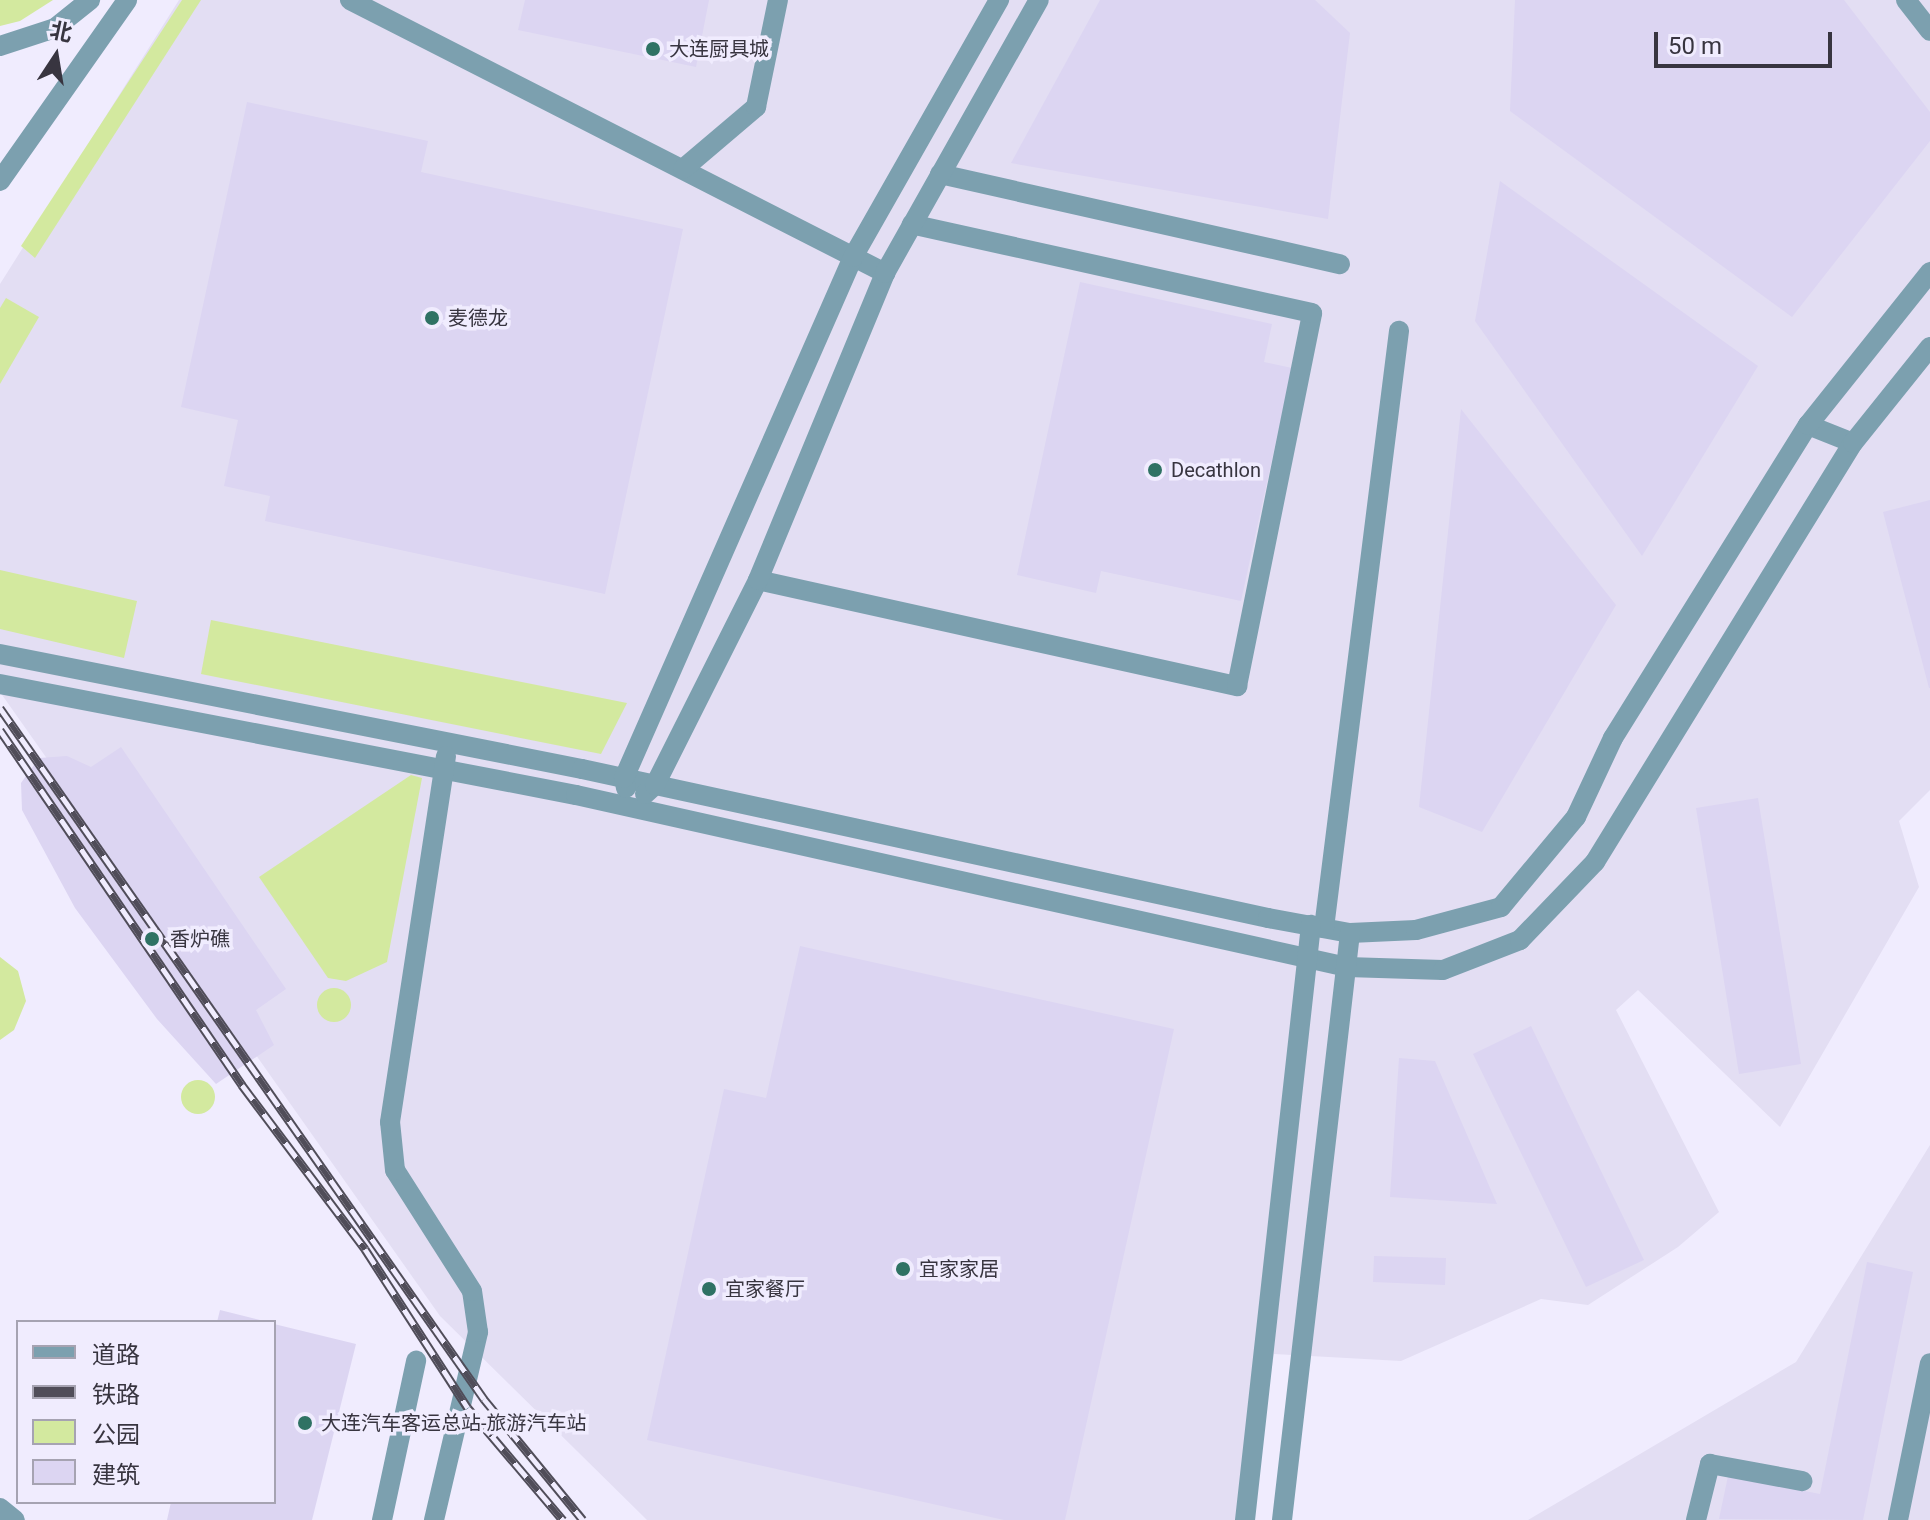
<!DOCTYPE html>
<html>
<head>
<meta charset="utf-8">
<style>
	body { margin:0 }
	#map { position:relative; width:1930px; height:1520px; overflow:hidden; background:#f0ecfe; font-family:Roboto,"Noto Sans SC",sans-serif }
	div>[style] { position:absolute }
	.built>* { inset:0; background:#e3def3 }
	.green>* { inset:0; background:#d3e99f }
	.round { border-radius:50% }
	.building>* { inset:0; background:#dcd5f2 }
	.minor>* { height:20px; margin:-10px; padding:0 10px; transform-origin:10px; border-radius:10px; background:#7ca0af }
	.rail>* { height:9px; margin-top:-4.5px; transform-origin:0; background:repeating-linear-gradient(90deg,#f0ecfe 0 18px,#504d59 0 36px); box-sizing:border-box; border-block:2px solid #504d59 }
	.dots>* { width:22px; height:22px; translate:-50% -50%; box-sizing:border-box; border:4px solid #f0ecfe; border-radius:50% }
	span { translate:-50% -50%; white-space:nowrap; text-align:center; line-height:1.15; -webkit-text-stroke:7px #f0ecfe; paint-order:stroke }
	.poi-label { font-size:20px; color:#383540 }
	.left { translate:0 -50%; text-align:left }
	.legend { position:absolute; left:16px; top:1320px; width:260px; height:184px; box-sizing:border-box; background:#f0ecfe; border:2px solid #a6a3b2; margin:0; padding:10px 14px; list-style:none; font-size:24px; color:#383540 }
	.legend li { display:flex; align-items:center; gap:16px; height:40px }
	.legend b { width:40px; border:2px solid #a6a3b2 }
	.north { position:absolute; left:16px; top:16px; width:80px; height:80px; -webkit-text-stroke:6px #f0ecfe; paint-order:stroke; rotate:12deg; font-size:22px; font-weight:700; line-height:32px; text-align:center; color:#383540 }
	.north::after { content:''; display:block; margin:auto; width:28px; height:36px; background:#383540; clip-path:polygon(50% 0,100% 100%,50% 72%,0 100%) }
	.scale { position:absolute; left:1654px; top:32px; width:178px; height:36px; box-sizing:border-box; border:4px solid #383540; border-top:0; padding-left:10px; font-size:24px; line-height:28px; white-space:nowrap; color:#383540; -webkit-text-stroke:6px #f0ecfe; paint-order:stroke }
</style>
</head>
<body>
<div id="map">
	<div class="built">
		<i style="clip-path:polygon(179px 0,1930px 0,1930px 790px,1899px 821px,1919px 887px,1780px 1127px,1638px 990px,1616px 1010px,1719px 1212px,1678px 1247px,1588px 1305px,1541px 1299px,1401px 1361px,1274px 1354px,1248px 1520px,647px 1520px,440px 1316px,0 692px,0 284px)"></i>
		<i style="clip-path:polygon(1930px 1145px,1930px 1520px,1528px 1520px,1796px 1362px)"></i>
	</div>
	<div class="green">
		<i style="clip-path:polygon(0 0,53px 0,20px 21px,0 26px)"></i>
		<i style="clip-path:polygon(182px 0,201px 0,35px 258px,21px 246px)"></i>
		<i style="clip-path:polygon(6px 298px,39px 317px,0 384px,0 308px)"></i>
		<i style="clip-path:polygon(0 570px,137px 601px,124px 658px,0 629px)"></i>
		<i style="clip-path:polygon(211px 620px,627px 703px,601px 754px,201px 674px)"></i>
		<i style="clip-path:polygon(411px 775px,422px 778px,387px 962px,346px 981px,328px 978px,259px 877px)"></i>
		<i style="clip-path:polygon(0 957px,18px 971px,26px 1001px,14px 1030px,0 1040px)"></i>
		<i class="round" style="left:317px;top:988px;width:34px;height:34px"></i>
		<i class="round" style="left:181px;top:1080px;width:34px;height:34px"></i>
	</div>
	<div class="building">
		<i style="clip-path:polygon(525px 0,709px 0,696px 67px,518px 30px)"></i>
		<i style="clip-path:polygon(1100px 0,1315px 0,1350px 33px,1328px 219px,1011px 163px)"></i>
		<i style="clip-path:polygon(1515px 0,1844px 0,1930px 112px,1930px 141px,1792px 317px,1510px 111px)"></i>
		<i style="clip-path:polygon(247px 102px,428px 141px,421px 172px,683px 229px,605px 594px,265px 521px,270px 496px,224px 486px,238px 420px,181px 407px)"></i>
		<i style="clip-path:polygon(1500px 181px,1758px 366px,1642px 556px,1475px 321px)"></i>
		<i style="clip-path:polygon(1080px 282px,1272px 324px,1264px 362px,1292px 368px,1241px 601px,1101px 571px,1096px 593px,1017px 575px)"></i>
		<i style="clip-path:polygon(1461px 409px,1616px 605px,1482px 832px,1419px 807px)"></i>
		<i style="clip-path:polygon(1930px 500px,1930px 688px,1929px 688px,1883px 512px)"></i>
		<i style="clip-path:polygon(121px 747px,286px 989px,256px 1010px,274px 1045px,216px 1084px,157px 1019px,75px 908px,22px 810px,21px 783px,39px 758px,67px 756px,91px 767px)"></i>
		<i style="clip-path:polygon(1758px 798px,1801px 1064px,1739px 1074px,1696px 808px)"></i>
		<i style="clip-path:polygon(800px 946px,1174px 1029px,1065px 1520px,1004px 1520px,647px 1440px,724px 1089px,766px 1098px)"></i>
		<i style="clip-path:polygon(1531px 1026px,1644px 1260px,1586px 1287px,1473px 1054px)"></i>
		<i style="clip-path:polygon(1399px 1058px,1435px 1061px,1497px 1204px,1390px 1197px)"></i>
		<i style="clip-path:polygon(1374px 1256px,1446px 1258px,1445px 1285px,1373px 1282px)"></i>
		<i style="clip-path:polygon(1867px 1262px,1913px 1272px,1863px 1520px,1719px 1519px,1728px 1476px,1820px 1494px)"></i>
		<i style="clip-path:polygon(220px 1310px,264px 1321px,263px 1322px,217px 1322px)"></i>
		<i style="clip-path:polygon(274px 1324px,356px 1344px,312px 1520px,167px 1520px,171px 1502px,274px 1502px)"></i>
	</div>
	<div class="minor">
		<i style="left:350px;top:0;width:601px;rotate:27.03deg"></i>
		<i style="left:1906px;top:0;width:39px;rotate:52deg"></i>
		<i style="left:0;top:46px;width:58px;rotate:-18.1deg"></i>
		<i style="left:55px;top:28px;width:45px;rotate:-38.7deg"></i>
		<i style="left:683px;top:169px;width:96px;rotate:-40.3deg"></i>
		<i style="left:756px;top:107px;width:109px;rotate:-78.4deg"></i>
		<i style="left:940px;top:174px;width:410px;rotate:12.7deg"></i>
		<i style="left:0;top:181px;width:221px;rotate:-54.9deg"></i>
		<i style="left:1808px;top:425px;width:48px;rotate:21.8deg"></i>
		<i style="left:758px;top:580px;width:491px;rotate:12.5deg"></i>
		<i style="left:1237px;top:686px;width:380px;rotate:-78.6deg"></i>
		<i style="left:1312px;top:313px;width:410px;rotate:-167.5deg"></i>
		<i style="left:0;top:654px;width:593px;rotate:11.18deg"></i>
		<i style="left:582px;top:769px;width:702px;rotate:12.25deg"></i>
		<i style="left:1268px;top:918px;width:83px;rotate:10.4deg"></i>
		<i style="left:1350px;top:933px;width:66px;rotate:-2.6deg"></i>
		<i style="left:1416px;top:930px;width:88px;rotate:-15.1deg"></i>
		<i style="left:1501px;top:907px;width:117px;rotate:-50.2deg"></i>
		<i style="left:1576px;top:817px;width:87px;rotate:-64.9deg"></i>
		<i style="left:1613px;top:738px;width:369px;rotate:-58.1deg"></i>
		<i style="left:1808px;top:425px;width:196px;rotate:-51.4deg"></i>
		<i style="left:0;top:684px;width:587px;rotate:10.91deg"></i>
		<i style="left:576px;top:795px;width:790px;rotate:12.58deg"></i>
		<i style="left:1347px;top:967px;width:96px;rotate:1.8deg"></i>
		<i style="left:1443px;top:970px;width:83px;rotate:-21.3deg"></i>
		<i style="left:1520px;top:940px;width:108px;rotate:-46.1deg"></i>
		<i style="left:1595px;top:862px;width:492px;rotate:-58.4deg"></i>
		<i style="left:1853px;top:443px;width:123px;rotate:-51.3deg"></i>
		<i style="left:626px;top:788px;width:10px;rotate:-101deg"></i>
		<i style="left:624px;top:778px;width:569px;rotate:-66.27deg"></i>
		<i style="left:853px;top:257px;width:296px;rotate:-60.4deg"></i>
		<i style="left:645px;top:794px;width:13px;rotate:-42deg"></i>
		<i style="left:655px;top:785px;width:229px;rotate:-63.3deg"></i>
		<i style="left:758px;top:580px;width:332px;rotate:-67.5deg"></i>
		<i style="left:885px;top:273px;width:313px;rotate:-60.6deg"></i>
		<i style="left:1324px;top:928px;width:602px;rotate:-82.84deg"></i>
		<i style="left:0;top:1508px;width:19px;rotate:39deg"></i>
		<i style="left:382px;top:1520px;width:163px;rotate:-77.9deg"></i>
		<i style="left:434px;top:1520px;width:193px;rotate:-76.8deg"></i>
		<i style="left:478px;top:1332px;width:41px;rotate:-98.3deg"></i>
		<i style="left:472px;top:1291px;width:143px;rotate:-122.5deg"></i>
		<i style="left:395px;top:1170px;width:48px;rotate:-95.9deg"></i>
		<i style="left:390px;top:1122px;width:370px;rotate:-81.3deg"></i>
		<i style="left:1245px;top:1520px;width:599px;rotate:-83.67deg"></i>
		<i style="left:1282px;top:1520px;width:591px;rotate:-83.39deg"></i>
		<i style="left:1696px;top:1520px;width:58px;rotate:-76deg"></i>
		<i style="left:1710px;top:1464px;width:94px;rotate:10.5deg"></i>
		<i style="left:1898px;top:1520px;width:160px;rotate:-78.5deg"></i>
	</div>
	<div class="rail">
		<i style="left:0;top:708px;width:844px;rotate:54.99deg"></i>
		<i style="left:484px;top:1399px;width:156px;rotate:50.7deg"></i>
		<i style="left:0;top:730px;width:430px;rotate:55.7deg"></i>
		<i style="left:242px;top:1085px;width:205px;rotate:53.1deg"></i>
		<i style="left:365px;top:1249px;width:189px;rotate:57.1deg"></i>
		<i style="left:468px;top:1408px;width:147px;rotate:49.7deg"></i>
	</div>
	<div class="dots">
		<i style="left:653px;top:49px;background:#2f7264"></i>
		<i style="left:432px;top:318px;background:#2f7264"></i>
		<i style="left:1155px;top:470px;background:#2f7264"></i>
		<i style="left:152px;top:939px;background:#2f7264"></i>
		<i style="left:903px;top:1269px;background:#2f7264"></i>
		<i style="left:709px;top:1289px;background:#2f7264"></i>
		<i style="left:305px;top:1423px;background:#2f7264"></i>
	</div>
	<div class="poi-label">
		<span class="left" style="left:669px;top:49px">大连厨具城</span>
		<span class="left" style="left:448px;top:318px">麦德龙</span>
		<span class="left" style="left:1171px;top:470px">Decathlon</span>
		<span class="left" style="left:170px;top:939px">香炉礁</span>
		<span class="left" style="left:919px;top:1269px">宜家家居</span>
		<span class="left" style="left:725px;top:1289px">宜家餐厅</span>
		<span class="left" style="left:321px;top:1423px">大连汽车客运总站-旅游汽车站</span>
	</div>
	<ul class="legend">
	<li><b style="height:10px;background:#7ca0af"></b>道路</li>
	<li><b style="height:10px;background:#504d59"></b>铁路</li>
	<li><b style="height:22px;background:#d3e99f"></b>公园</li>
	<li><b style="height:22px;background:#dcd5f2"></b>建筑</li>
	</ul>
	<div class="north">北</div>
	<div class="scale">50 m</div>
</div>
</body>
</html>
